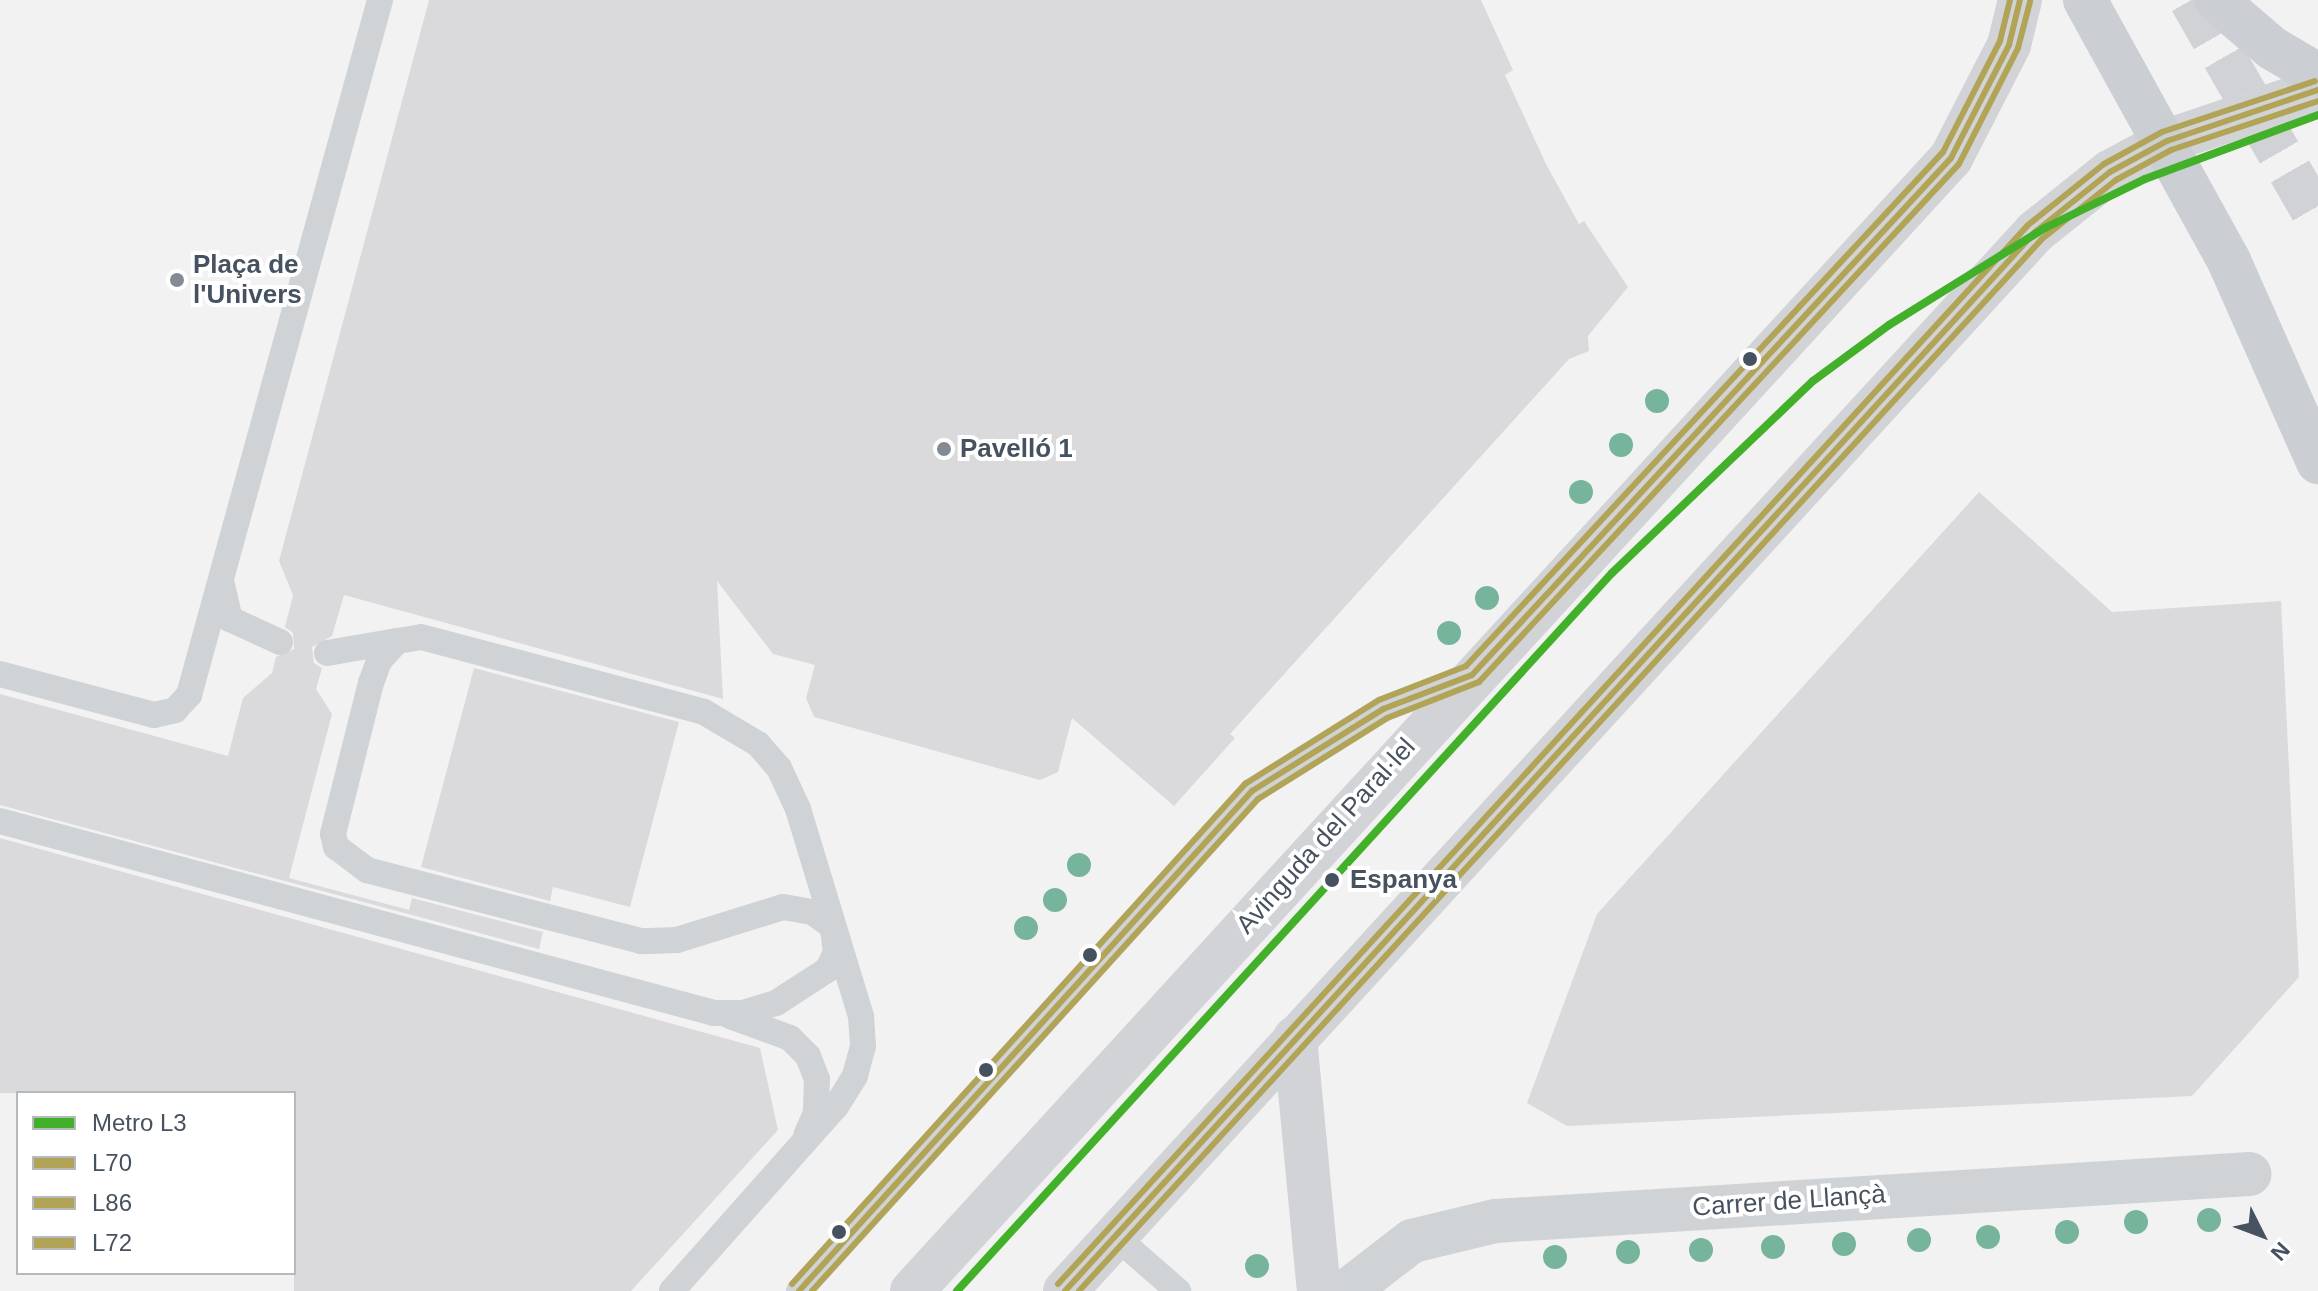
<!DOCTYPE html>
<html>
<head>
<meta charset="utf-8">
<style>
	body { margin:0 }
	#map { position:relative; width:2318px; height:1291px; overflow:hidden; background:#f3f2f2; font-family:Arial,sans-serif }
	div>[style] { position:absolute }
	.building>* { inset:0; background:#dadadd }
	.primary-tunnel>* { height:44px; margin-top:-22px; transform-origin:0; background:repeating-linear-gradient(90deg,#d1d2d5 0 44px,transparent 0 66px) }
	.lane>* { height:26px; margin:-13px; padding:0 13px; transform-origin:13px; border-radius:13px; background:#d0d3d6 }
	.street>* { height:44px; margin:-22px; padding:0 22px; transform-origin:22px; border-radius:22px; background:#d0d3d6 }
	.secondary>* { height:44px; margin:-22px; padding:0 22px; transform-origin:22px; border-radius:22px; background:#d1d3d7 }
	.primary>* { height:44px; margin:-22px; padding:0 22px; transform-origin:22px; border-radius:22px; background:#cbced3 }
	.bus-1>* { height:6px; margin:-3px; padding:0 3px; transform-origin:3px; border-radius:3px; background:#b2a456 }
	.bus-2>* { height:6px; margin:-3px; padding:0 3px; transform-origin:3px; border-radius:3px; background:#b2a456 }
	.bus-3>* { height:6px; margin:-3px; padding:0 3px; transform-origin:3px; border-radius:3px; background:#b2a456 }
	.metro-1>* { height:8px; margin:-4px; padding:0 4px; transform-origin:4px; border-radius:4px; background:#43b02a }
	.trees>* { width:24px; height:24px; margin:-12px; border-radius:50%; background:#76b59c }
	.dots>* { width:22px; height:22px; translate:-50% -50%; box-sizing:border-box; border:4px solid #fff; border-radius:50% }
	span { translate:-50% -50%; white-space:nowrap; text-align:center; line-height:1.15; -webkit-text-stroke:8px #fff; paint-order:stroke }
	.poi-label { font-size:26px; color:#475260; font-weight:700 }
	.left { translate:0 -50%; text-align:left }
	.street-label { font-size:26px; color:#475260 }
	.stop-label { font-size:26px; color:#475260; font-weight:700 }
	.legend { position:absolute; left:16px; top:1091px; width:280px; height:184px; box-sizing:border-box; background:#fff; border:2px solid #b5babf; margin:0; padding:10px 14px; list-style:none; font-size:24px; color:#475260 }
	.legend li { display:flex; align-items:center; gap:16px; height:40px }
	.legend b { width:40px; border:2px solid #b5babf }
	.north { position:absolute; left:2222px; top:1195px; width:80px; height:80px; -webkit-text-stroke:6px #fff; paint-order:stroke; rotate:132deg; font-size:22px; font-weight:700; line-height:32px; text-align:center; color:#475260 }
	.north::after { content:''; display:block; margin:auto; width:28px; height:36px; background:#475260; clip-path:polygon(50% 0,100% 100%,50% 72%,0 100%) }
</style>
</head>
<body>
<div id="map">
	<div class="building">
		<i style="clip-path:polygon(429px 0,1481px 0,1513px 70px,1505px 75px,1546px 164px,1579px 224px,1584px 221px,1628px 287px,1588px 336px,1589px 351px,1569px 359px,1230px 734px,1235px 738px,1174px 806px,1072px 718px,1058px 772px,1040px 780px,814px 717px,806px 698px,815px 665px,773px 654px,717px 581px,723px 699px,344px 595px,332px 636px,312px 647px,314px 663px,322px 668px,316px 689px,332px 714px,289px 878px,409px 910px,412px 898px,543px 932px,539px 949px,0 805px,0 694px,228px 756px,243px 698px,272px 673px,276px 657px,294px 649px,293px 633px,285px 627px,293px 595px,279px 561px)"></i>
		<i style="clip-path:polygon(1979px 492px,2112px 612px,2281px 601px,2299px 977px,2192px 1096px,1567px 1126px,1527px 1103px,1597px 914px)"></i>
		<i style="clip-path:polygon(474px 668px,679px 722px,630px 907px,553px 887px,550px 901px,421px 867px)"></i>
		<i style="clip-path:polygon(0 838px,760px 1048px,778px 1130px,631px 1291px,294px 1291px,294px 1093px,0 1093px)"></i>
	</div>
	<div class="primary-tunnel">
		<i style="left:2191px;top:0;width:254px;rotate:60deg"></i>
	</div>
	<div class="lane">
		<i style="left:222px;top:585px;width:35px;rotate:77deg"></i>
		<i style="left:230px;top:619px;width:55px;rotate:24.7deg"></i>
		<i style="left:327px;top:653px;width:71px;rotate:-9.7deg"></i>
		<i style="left:0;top:674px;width:159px;rotate:14.9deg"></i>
		<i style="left:154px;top:715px;width:22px;rotate:-13deg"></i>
		<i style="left:175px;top:710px;width:21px;rotate:-47deg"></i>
		<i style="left:189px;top:695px;width:721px;rotate:-74.63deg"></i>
		<i style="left:0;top:821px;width:739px;rotate:15.05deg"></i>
		<i style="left:714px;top:1013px;width:29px"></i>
		<i style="left:743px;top:1013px;width:34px;rotate:-17deg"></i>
		<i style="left:776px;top:1003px;width:61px;rotate:-32.9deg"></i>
		<i style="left:827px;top:970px;width:19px;rotate:-62deg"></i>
		<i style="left:836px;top:953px;width:26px;rotate:-97deg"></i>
		<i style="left:833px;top:927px;width:26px;rotate:-144deg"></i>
		<i style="left:812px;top:912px;width:29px;rotate:-170deg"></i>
		<i style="left:783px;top:907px;width:111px;rotate:162.7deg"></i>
		<i style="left:677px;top:940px;width:36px;rotate:178deg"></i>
		<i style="left:641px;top:941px;width:283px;rotate:-165.5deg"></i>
		<i style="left:367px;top:870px;width:39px;rotate:-143deg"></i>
		<i style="left:336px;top:847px;width:13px;rotate:-103deg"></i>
		<i style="left:333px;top:834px;width:156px;rotate:-75.9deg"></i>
		<i style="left:371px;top:683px;width:23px;rotate:-70deg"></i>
		<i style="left:379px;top:661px;width:27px;rotate:-48deg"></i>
		<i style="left:397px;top:641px;width:24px;rotate:-9deg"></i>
		<i style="left:421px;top:637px;width:293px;rotate:14.8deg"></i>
		<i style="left:704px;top:712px;width:63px;rotate:30.7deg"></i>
		<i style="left:758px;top:744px;width:32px;rotate:49deg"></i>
		<i style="left:779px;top:768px;width:45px;rotate:65.1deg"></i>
		<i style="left:798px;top:809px;width:217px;rotate:73.1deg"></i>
		<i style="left:861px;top:1017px;width:29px;rotate:86deg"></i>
		<i style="left:863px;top:1046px;width:31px;rotate:105deg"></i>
		<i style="left:855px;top:1076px;width:36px;rotate:122deg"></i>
		<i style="left:836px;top:1106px;width:247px;rotate:131.6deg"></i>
		<i style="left:730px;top:1016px;width:64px;rotate:20.1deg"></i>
		<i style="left:790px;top:1038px;width:25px;rotate:45deg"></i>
		<i style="left:808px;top:1056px;width:25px;rotate:69deg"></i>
		<i style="left:817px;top:1079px;width:34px;rotate:92deg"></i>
		<i style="left:816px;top:1113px;width:24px;rotate:114deg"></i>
		<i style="left:1115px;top:1236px;width:84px;rotate:41.1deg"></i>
		<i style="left:799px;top:1291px;width:675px;rotate:-47.82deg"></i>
		<i style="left:1252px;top:791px;width:155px;rotate:-32deg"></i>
		<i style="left:1383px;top:709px;width:87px;rotate:-20.9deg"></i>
	</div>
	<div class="street">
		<i style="left:1347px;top:1291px;width:82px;rotate:-37.6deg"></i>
		<i style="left:1412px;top:1241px;width:85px;rotate:-13.5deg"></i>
		<i style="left:1495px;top:1221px;width:756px;rotate:-3.56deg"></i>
	</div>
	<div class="secondary">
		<i style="left:1295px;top:1038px;width:254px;rotate:84.6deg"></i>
		<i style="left:912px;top:1291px;width:1537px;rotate:-47.48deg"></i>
		<i style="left:1951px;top:158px;width:127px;rotate:-62.8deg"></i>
		<i style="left:2009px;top:45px;width:46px;rotate:-76.3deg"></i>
		<i style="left:1065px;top:1291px;width:1436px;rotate:-47.51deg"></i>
		<i style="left:2035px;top:232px;width:96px;rotate:-38.7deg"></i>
		<i style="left:2110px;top:172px;width:65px;rotate:-28.5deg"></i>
		<i style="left:2167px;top:141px;width:159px;rotate:-18.7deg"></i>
	</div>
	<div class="primary">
		<i style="left:2085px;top:0;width:298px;rotate:61.1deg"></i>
		<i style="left:2229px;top:261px;width:220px;rotate:66.1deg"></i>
		<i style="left:2216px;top:0;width:74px;rotate:40.6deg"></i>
		<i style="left:2272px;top:48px;width:53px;rotate:30.4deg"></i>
	</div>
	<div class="bus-1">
		<i style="left:799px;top:1291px;width:675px;rotate:-47.82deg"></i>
		<i style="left:1252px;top:791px;width:155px;rotate:-32deg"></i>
		<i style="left:1383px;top:709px;width:95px;rotate:-20.9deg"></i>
		<i style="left:1472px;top:675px;width:705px;rotate:-47.18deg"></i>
		<i style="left:1951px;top:158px;width:127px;rotate:-62.8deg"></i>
		<i style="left:2009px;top:45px;width:46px;rotate:-76.3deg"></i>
		<i style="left:1065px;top:1291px;width:1436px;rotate:-47.51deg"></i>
		<i style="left:2035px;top:232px;width:96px;rotate:-38.7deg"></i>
		<i style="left:2110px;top:172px;width:65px;rotate:-28.5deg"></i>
		<i style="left:2167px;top:141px;width:159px;rotate:-18.7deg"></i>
	</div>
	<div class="bus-2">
		<i style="left:812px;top:1291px;width:664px;rotate:-47.81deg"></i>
		<i style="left:1258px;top:799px;width:152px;rotate:-32.1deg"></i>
		<i style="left:1387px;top:718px;width:99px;rotate:-21.4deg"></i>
		<i style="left:1479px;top:682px;width:706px;rotate:-47.18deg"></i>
		<i style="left:1959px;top:164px;width:130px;rotate:-63deg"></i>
		<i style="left:2018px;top:48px;width:48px;rotate:-75.4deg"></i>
		<i style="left:1079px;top:1291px;width:1426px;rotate:-47.53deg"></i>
		<i style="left:2042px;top:239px;width:95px;rotate:-38.6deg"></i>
		<i style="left:2116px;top:180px;width:63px;rotate:-28.6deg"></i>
		<i style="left:2171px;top:150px;width:155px;rotate:-18.4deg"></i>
	</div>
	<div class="bus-3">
		<i style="left:792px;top:1284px;width:675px;rotate:-47.82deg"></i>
		<i style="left:1245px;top:784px;width:158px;rotate:-32.1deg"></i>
		<i style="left:1379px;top:700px;width:93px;rotate:-21.3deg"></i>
		<i style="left:1466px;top:666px;width:701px;rotate:-47.14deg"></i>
		<i style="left:1943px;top:152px;width:125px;rotate:-62.8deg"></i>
		<i style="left:2000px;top:41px;width:42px;rotate:-76.3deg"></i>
		<i style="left:1058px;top:1284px;width:1436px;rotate:-47.51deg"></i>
		<i style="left:2028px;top:225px;width:97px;rotate:-38.8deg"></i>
		<i style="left:2104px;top:164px;width:66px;rotate:-28.9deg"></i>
		<i style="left:2162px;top:132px;width:161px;rotate:-18.4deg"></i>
	</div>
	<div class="metro-1">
		<i style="left:957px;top:1291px;width:972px;rotate:-47.63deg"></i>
		<i style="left:1612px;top:573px;width:278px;rotate:-43.7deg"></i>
		<i style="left:1813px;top:381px;width:94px;rotate:-36.4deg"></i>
		<i style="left:1889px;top:325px;width:184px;rotate:-31.9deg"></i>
		<i style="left:2045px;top:228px;width:111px;rotate:-26.1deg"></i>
		<i style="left:2145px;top:179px;width:184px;rotate:-20.3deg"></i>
	</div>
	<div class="trees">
		<i style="left:1657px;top:401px"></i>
		<i style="left:1621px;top:445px"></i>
		<i style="left:1581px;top:492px"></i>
		<i style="left:1487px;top:598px"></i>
		<i style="left:1449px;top:633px"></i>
		<i style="left:1079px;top:865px"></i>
		<i style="left:1055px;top:900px"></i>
		<i style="left:1026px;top:928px"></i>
		<i style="left:2209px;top:1220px"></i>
		<i style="left:2136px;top:1222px"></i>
		<i style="left:2067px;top:1232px"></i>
		<i style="left:1988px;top:1237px"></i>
		<i style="left:1919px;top:1240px"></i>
		<i style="left:1844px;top:1244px"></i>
		<i style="left:1773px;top:1247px"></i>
		<i style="left:1701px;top:1250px"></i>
		<i style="left:1628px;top:1252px"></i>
		<i style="left:1555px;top:1257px"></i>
		<i style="left:1257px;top:1266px"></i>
	</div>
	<div class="dots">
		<i style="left:177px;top:280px;background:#838a93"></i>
		<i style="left:1750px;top:359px;background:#475260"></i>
		<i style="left:944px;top:449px;background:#838a93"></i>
		<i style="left:1332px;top:880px;background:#475260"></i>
		<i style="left:1090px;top:955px;background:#475260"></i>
		<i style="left:986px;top:1070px;background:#475260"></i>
		<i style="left:839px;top:1232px;background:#475260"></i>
	</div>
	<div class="poi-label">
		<span class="left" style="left:193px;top:280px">Plaça de<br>l'Univers</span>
		<span class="left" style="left:960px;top:449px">Pavelló 1</span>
	</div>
	<div class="street-label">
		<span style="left:1326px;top:836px;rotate:-48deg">Avinguda del Paral·lel</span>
		<span style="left:1789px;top:1201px;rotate:-4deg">Carrer de Llançà</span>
	</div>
	<div class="stop-label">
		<span class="left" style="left:1350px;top:880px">Espanya</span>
	</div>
	<ul class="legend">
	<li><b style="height:10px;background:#43b02a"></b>Metro L3</li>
	<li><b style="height:10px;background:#b2a456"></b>L70</li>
	<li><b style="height:10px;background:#b2a456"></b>L86</li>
	<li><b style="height:10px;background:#b2a456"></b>L72</li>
	</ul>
	<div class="north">N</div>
</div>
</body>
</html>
